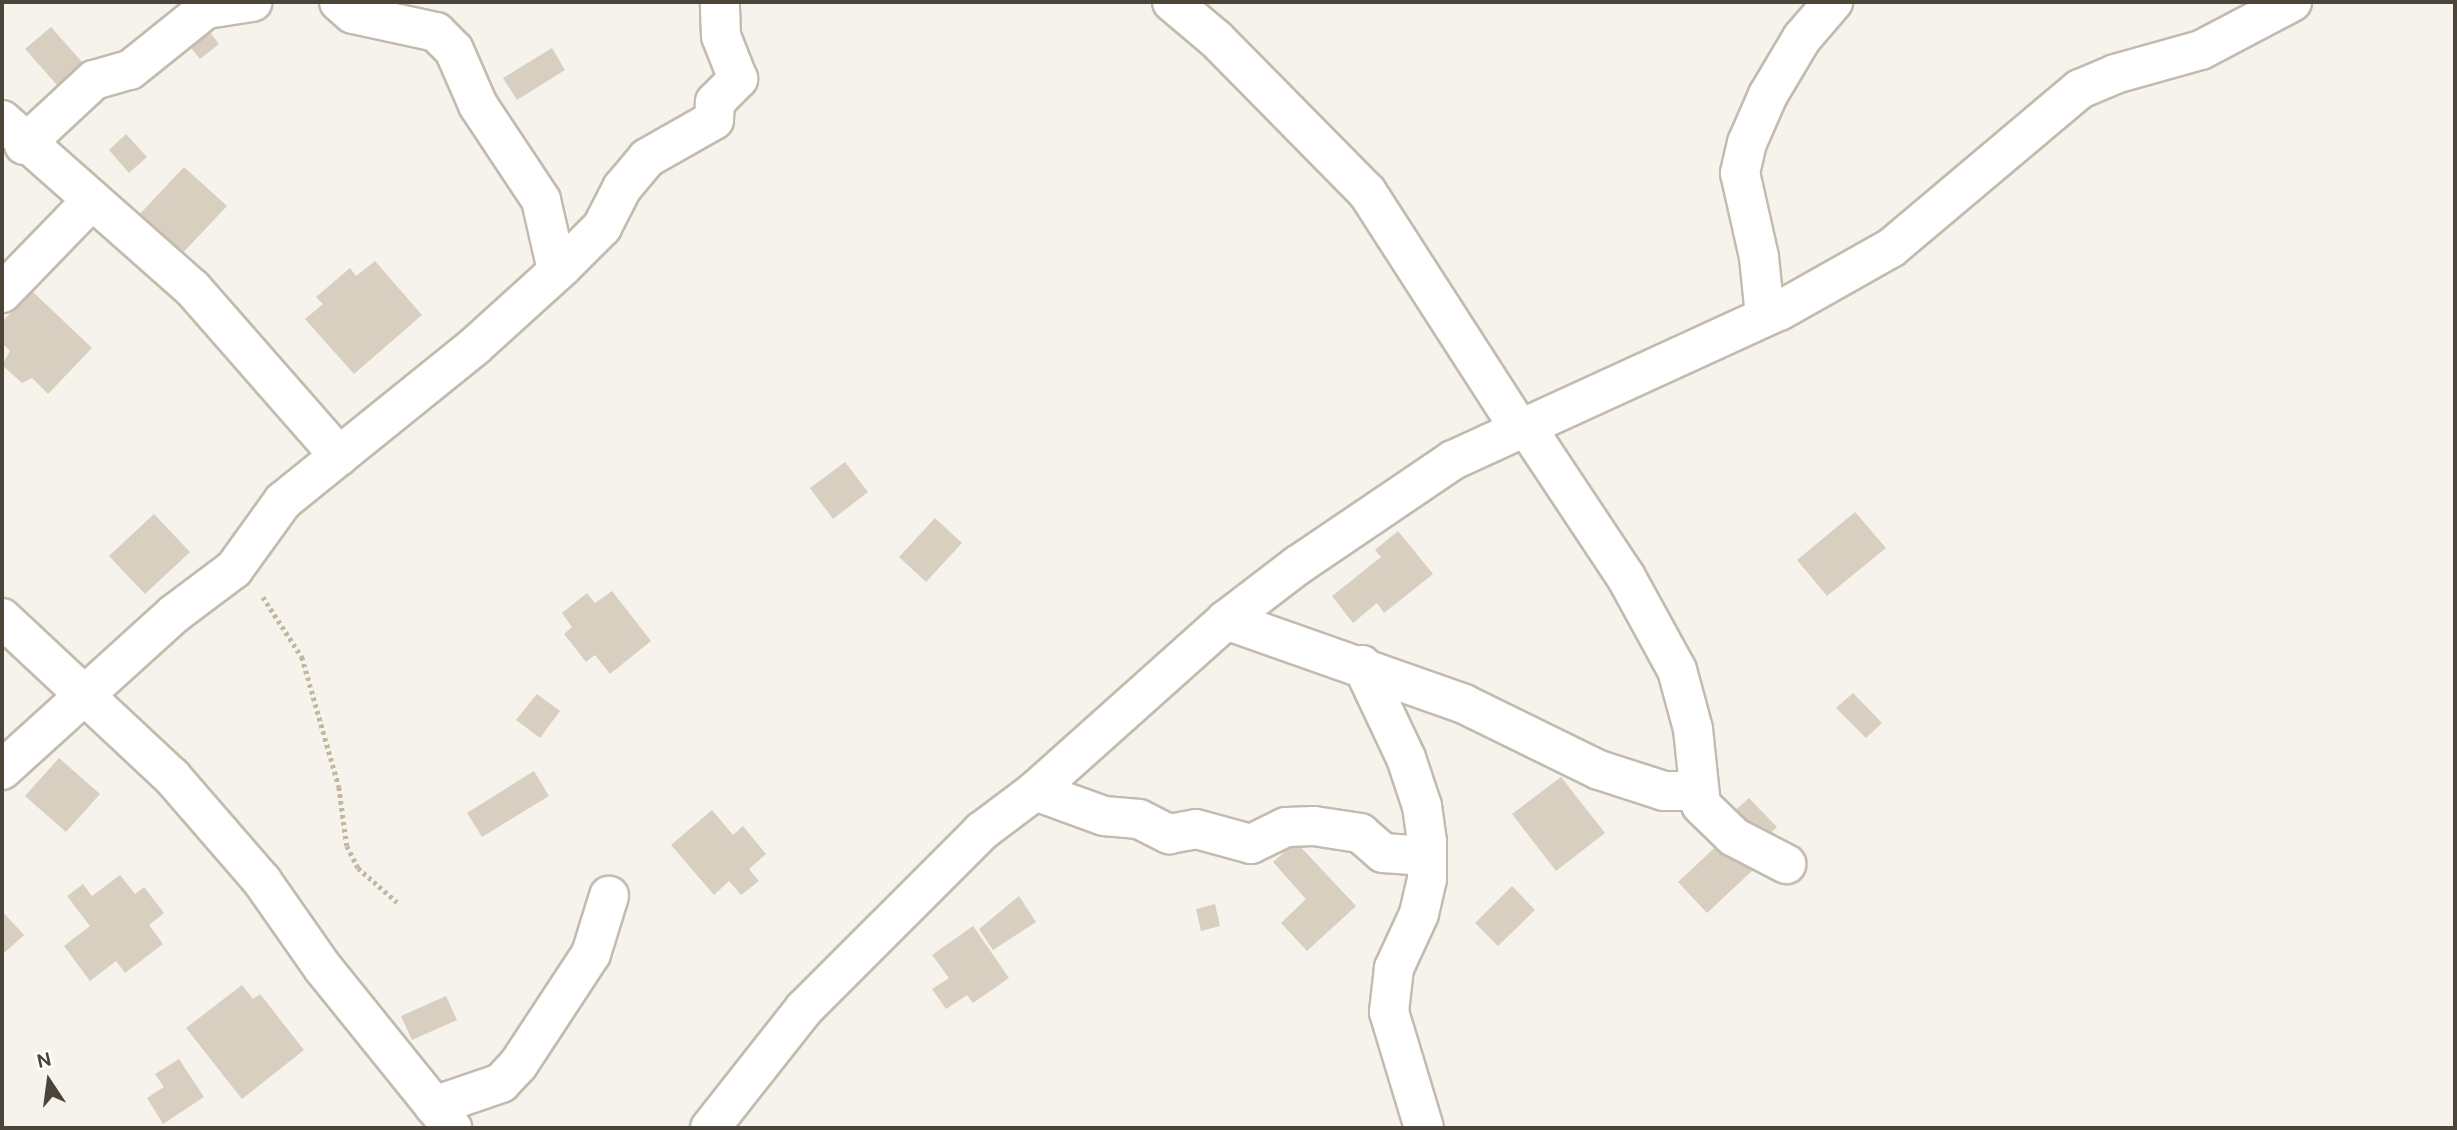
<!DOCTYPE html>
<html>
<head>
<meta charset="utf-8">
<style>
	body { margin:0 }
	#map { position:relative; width:2457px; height:1130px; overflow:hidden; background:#f6f3ec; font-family:"DM Sans",sans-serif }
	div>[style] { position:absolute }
	.building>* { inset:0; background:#d8cfc1 }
	.path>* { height:4.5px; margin-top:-2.25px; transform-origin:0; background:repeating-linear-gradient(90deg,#c4b79f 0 3.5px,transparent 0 7px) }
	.roads { filter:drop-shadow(2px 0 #c2bbae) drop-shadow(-2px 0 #c2bbae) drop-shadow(0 2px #c2bbae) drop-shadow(0 -2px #c2bbae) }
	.minor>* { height:38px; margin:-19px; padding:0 19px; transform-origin:19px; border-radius:19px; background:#fff }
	span { translate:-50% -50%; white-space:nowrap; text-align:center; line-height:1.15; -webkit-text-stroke:5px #fff; paint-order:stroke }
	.frame { position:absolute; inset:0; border:4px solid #4b4439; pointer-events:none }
	.north { position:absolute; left:14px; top:1046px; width:70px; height:70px; -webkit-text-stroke:5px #fff; paint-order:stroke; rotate:347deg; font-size:19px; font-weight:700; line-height:28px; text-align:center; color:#4b4439 }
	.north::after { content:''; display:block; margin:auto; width:24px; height:32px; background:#4b4439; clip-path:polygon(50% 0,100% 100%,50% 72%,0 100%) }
</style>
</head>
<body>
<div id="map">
	<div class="building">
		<i style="clip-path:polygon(202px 22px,219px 44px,200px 59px,183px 38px)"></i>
		<i style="clip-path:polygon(51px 27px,90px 71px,72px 87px,65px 79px,57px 85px,25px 49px)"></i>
		<i style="clip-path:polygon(552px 48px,565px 70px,517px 100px,503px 78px)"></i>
		<i style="clip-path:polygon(126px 134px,147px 157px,129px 173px,109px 150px)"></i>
		<i style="clip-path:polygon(184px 167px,227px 206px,178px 258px,136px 218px)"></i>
		<i style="clip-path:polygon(375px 261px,422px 315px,354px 374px,305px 319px,323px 304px,316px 297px,350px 268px,356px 276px)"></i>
		<i style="clip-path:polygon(32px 291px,92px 348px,48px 394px,32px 378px,22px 383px,2px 365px,10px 351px,2px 343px,2px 322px)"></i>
		<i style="clip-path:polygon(845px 462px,868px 492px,833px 519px,810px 488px)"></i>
		<i style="clip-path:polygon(1855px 512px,1886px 548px,1827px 596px,1797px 560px)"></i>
		<i style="clip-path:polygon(154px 514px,190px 552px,145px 594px,109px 556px)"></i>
		<i style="clip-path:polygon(935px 518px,962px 543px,926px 582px,899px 557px)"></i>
		<i style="clip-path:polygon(1398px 531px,1433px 574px,1384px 613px,1377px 603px,1353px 623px,1332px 596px,1381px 557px,1375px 550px)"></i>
		<i style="clip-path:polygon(612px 591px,651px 641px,610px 674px,595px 655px,586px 662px,564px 634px,572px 627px,562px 613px,587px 593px,595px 603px)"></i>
		<i style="clip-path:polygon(1853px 693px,1882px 723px,1866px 738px,1836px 708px)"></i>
		<i style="clip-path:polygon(537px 694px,560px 711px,540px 738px,516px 720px)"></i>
		<i style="clip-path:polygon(59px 758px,100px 794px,66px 832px,25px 796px)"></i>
		<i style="clip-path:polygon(534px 771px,549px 796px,482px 837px,467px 813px)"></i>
		<i style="clip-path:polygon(1561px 777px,1605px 833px,1556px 871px,1512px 814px)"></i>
		<i style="clip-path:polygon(1749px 798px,1777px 827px,1759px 844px,1730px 815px)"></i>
		<i style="clip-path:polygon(712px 810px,733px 835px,743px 826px,766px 854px,749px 869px,759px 881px,741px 895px,729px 881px,714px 895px,671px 845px)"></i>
		<i style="clip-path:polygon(1724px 839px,1753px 870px,1707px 913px,1678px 882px)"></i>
		<i style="clip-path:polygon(1296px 842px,1356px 906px,1307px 951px,1281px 923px,1306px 899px,1273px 862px)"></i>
		<i style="clip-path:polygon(120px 875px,135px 894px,144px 887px,164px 913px,149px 925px,163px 944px,125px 973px,116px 961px,90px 981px,64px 946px,90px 926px,67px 896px,83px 884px,92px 896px)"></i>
		<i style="clip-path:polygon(1512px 886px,1535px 910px,1498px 946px,1475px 923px)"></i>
		<i style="clip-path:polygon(1019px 896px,1036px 922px,993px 950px,979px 929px)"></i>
		<i style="clip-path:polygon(1215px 904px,1220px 926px,1201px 931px,1196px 909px)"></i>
		<i style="clip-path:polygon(2px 911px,24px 935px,2px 955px)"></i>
		<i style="clip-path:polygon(973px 926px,1009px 978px,973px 1003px,967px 995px,946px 1009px,932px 989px,949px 978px,932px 955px)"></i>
		<i style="clip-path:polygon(242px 985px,253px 999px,260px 994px,304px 1050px,242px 1099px,186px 1028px)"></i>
		<i style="clip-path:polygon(446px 996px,457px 1020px,412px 1040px,401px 1016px)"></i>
		<i style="clip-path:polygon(179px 1059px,204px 1097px,163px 1124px,147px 1098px,164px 1087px,155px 1074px)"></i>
	</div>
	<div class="path">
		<i style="left:263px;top:597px;width:72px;rotate:57deg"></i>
		<i style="left:302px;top:657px;width:135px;rotate:74.1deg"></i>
		<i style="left:339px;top:787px;width:60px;rotate:82.3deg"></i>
		<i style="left:347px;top:846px;width:25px;rotate:63deg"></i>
		<i style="left:358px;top:868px;width:52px;rotate:41.1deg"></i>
	</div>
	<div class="roads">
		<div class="minor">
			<i style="left:339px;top:2px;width:18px;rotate:41deg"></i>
			<i style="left:353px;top:14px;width:85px;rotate:12.2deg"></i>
			<i style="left:436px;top:32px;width:25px;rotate:45deg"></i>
			<i style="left:454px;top:50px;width:60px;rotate:66.4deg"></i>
			<i style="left:478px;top:105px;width:114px;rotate:56.4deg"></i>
			<i style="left:541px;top:200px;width:72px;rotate:77.1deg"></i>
			<i style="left:1172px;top:2px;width:57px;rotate:40.1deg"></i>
			<i style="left:1216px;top:39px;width:215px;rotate:45.4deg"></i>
			<i style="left:1367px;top:192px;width:281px;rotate:57.2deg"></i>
			<i style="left:2px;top:120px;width:255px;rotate:41.5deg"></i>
			<i style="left:193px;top:289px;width:222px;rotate:48.8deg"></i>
			<i style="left:24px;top:145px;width:96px;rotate:-42.9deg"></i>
			<i style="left:94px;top:80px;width:37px;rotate:-16deg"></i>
			<i style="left:130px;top:70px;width:97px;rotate:-38.8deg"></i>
			<i style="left:206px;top:9px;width:47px;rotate:-8.7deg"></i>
			<i style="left:2px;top:293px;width:129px;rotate:-45.9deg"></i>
			<i style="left:1765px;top:316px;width:59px;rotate:-95.8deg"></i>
			<i style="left:1759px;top:257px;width:86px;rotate:-102.7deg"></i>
			<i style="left:1740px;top:173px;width:31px;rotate:-77deg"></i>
			<i style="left:1747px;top:143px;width:52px;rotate:-66.4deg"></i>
			<i style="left:1768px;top:95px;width:66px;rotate:-59.2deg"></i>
			<i style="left:1802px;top:38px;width:48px;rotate:-49.3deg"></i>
			<i style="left:1525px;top:425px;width:182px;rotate:56.4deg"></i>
			<i style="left:1626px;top:577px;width:106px;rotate:61.3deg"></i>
			<i style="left:1677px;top:670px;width:61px;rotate:74.8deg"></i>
			<i style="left:1693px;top:729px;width:76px;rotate:84deg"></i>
			<i style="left:1701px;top:805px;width:46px;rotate:44.1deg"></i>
			<i style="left:1734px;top:837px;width:59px;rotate:27.4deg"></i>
			<i style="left:2px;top:618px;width:233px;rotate:43.1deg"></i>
			<i style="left:172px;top:777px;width:138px;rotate:49.1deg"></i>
			<i style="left:262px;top:881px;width:106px;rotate:55deg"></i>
			<i style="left:323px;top:968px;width:206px;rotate:51.1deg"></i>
			<i style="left:1226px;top:620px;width:252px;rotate:19.4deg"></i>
			<i style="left:1464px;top:704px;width:150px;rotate:26.1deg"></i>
			<i style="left:1599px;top:770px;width:68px;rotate:17.9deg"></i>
			<i style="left:1664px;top:791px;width:34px"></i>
			<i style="left:1362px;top:665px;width:103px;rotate:64.7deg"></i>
			<i style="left:1406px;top:758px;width:51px;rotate:71.6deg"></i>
			<i style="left:1422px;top:806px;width:36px;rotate:82deg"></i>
			<i style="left:1427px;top:842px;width:37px;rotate:90deg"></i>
			<i style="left:1427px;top:879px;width:36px;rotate:103deg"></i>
			<i style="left:1419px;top:914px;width:60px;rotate:114.8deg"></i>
			<i style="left:1394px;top:968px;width:44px;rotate:96.5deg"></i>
			<i style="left:1389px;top:1012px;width:121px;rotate:73.2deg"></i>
			<i style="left:2px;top:770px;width:232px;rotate:-42.2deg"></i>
			<i style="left:174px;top:614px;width:75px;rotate:-36.9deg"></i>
			<i style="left:234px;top:569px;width:84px;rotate:-54.2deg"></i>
			<i style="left:283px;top:501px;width:247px;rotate:-38.9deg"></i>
			<i style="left:475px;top:346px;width:118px;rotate:-42.2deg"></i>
			<i style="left:562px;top:267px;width:57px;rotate:-45deg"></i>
			<i style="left:602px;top:227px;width:44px;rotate:-62.9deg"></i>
			<i style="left:622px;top:188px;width:39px;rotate:-50deg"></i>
			<i style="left:647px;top:158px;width:77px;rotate:-29.6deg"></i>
			<i style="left:714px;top:120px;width:18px;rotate:-87deg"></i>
			<i style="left:715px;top:102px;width:33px;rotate:-45deg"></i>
			<i style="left:738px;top:79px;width:46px;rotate:-111.6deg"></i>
			<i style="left:721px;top:36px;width:34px;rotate:-92deg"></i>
			<i style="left:1035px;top:791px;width:73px;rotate:19.9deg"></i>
			<i style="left:1104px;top:816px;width:35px;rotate:5deg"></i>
			<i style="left:1139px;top:819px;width:34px;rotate:27deg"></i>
			<i style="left:1169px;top:834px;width:27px;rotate:-10deg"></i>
			<i style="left:1196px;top:829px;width:57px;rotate:15.3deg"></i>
			<i style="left:1251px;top:844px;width:39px;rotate:-26deg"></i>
			<i style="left:1286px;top:827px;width:28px;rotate:-2deg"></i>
			<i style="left:1314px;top:826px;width:47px;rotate:8.7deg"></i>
			<i style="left:1360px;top:833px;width:30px;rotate:41deg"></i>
			<i style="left:1383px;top:853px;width:44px;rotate:3.9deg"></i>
			<i style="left:434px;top:1106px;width:71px;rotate:-18.9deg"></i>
			<i style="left:501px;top:1083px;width:25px;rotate:-47deg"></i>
			<i style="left:518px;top:1065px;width:133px;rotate:-56.7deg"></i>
			<i style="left:591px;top:954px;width:61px;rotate:-72.8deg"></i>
			<i style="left:710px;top:1128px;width:152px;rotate:-51.7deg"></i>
			<i style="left:804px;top:1009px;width:252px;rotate:-45deg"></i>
			<i style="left:982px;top:831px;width:66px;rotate:-37deg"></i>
			<i style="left:1035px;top:791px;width:256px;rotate:-41.8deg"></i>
			<i style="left:1226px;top:620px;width:91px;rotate:-37.4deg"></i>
			<i style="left:1298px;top:565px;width:187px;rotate:-34.1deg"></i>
			<i style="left:1453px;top:460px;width:358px;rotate:-24.6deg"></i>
			<i style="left:1779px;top:311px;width:129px;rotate:-29.4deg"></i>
			<i style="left:1891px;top:248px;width:247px;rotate:-40.1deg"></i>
			<i style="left:2080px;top:89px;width:38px;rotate:-23deg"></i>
			<i style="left:2115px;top:74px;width:89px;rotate:-15.6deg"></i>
			<i style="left:2201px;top:50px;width:103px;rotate:-27.8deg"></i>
		</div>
	</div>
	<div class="frame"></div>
	<div class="north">N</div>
</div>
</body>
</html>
